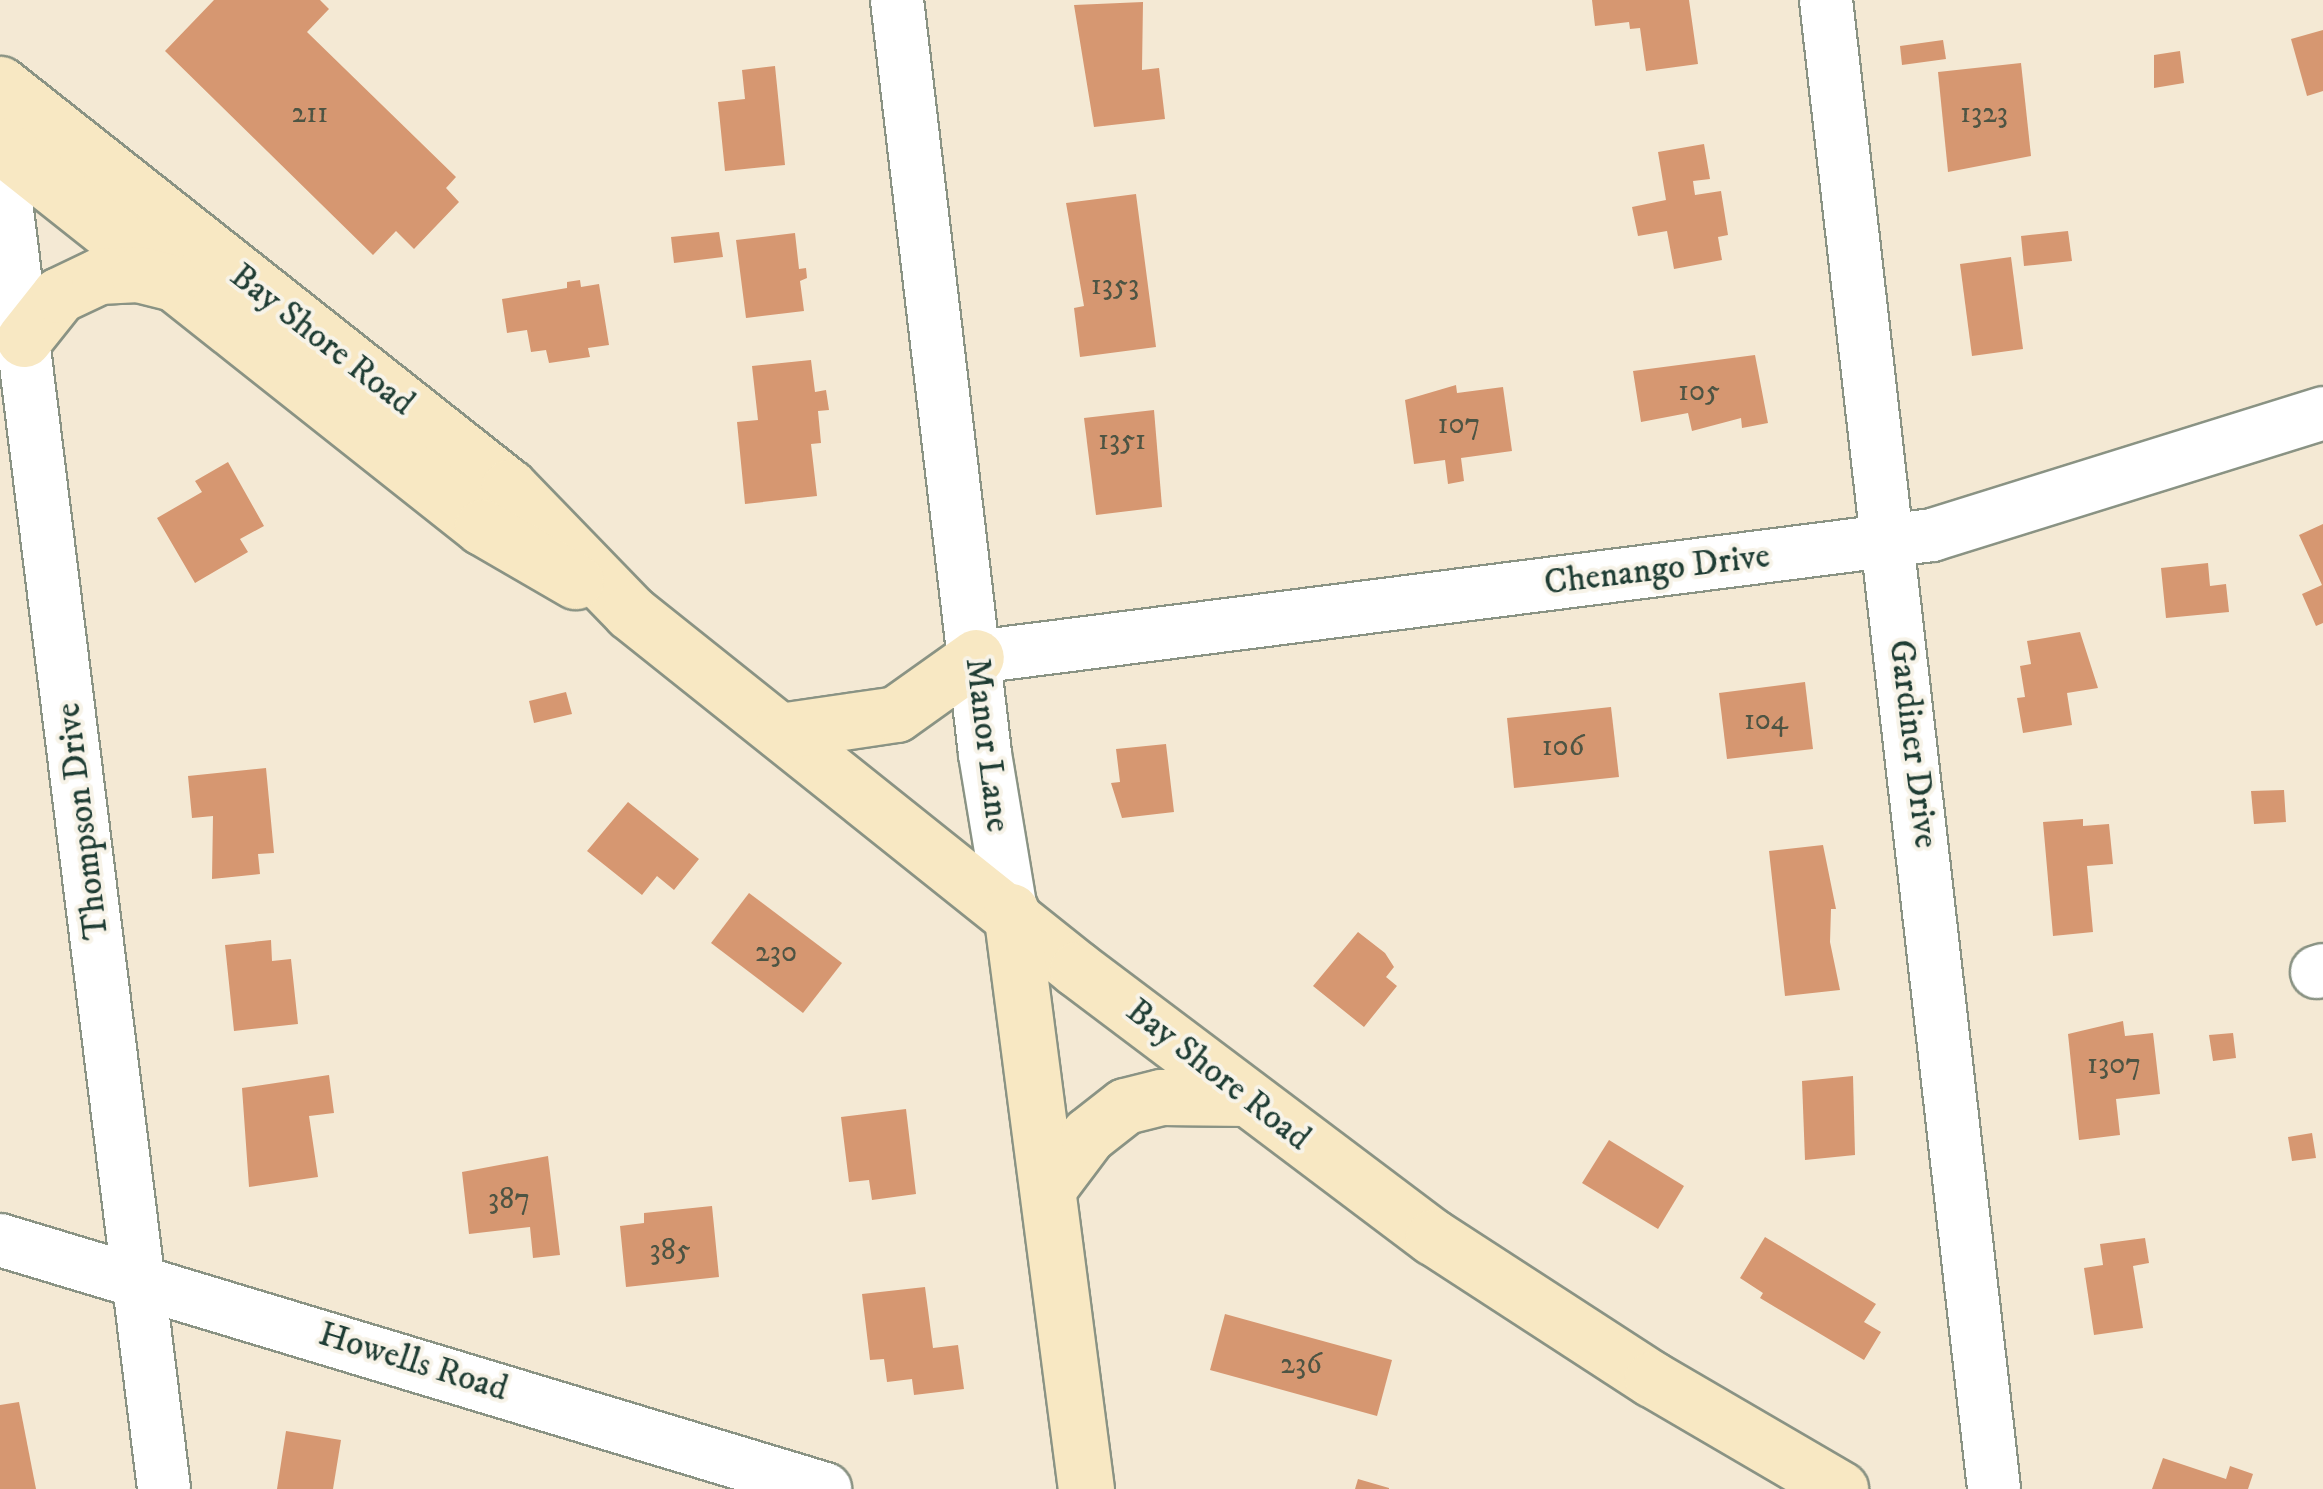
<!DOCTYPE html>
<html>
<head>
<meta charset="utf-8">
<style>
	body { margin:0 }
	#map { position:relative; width:2323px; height:1489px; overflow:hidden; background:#f4e9d4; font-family:"IM FELL DW Pica",serif }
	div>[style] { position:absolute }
	.building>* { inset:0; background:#d69771 }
	.roads { filter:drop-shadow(2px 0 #8a9384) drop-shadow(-2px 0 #8a9384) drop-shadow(0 2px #8a9384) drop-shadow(0 -2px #8a9384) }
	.street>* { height:52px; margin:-26px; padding:0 26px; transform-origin:26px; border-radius:26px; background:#fff }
	.secondary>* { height:55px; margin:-27.5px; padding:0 27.5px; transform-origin:27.5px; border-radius:27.5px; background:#f8e8c3 }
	span { translate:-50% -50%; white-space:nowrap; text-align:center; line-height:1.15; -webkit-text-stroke:8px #f7f3e8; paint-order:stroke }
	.number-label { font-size:30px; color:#4d5443 }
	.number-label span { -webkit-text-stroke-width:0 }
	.street-label { font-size:35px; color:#1f3d34 }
</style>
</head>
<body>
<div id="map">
	<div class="building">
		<i style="clip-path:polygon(214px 0,320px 0,329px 9px,307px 32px,456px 177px,446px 188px,459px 202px,414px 249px,396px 231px,373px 255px,165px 51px)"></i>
		<i style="clip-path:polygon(1592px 0,1689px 0,1698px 64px,1646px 71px,1640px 28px,1630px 29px,1629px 22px,1595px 26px)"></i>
		<i style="clip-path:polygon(1143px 2px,1142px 70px,1159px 68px,1165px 119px,1094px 127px,1074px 5px)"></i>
		<i style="clip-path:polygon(2323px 30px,2323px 91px,2307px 96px,2291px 39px)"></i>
		<i style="clip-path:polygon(1943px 40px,1946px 59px,1902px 65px,1900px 46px)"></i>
		<i style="clip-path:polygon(2180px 51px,2184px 83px,2154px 88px,2154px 55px)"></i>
		<i style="clip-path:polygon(2021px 63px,2031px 156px,1948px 172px,1938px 72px)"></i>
		<i style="clip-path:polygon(775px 66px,785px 165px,725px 171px,718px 102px,745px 99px,742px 70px)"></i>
		<i style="clip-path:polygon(1704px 144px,1710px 179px,1693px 181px,1695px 195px,1721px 191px,1728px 235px,1718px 237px,1722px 260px,1674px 269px,1667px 231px,1638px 236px,1632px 207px,1666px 200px,1658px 152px)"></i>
		<i style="clip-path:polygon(1136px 194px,1156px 347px,1080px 357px,1074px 308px,1084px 306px,1066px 203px)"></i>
		<i style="clip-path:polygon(2068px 231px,2072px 261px,2024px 266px,2021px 236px)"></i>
		<i style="clip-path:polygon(719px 232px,723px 257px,674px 263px,671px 237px)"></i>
		<i style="clip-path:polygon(795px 233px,799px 269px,806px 268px,807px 278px,800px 281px,804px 311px,746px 318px,736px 240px)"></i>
		<i style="clip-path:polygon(2011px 257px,2023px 349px,1972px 356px,1960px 264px)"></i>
		<i style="clip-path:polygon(580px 280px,581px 287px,599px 284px,609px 345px,588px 348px,590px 357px,549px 363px,546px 350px,531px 352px,527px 330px,507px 333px,502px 299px,567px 288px,567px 282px)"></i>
		<i style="clip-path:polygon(1755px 355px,1768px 423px,1742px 428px,1741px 418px,1692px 431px,1688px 413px,1641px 422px,1633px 371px)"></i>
		<i style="clip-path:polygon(811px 360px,815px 392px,826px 390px,829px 410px,818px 411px,821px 443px,811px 444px,817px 496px,745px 504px,737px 422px,758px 420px,752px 366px)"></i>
		<i style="clip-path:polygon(1456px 385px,1457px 393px,1503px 387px,1512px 451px,1461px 458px,1464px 481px,1448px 484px,1445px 460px,1414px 464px,1405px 400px)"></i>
		<i style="clip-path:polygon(1154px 410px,1162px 507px,1096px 515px,1084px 418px)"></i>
		<i style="clip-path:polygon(228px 462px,264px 526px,240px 539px,248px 552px,195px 583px,157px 518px,202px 492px,195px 481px)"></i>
		<i style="clip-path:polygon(2323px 524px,2323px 623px,2316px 626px,2302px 594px,2322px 585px,2299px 535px)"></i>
		<i style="clip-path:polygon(2208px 563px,2210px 586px,2226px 584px,2229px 612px,2166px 618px,2161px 568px)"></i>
		<i style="clip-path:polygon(2080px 632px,2098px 688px,2067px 693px,2072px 725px,2023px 733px,2017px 698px,2025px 697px,2020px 666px,2031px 664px,2027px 641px)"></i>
		<i style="clip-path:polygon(1805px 682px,1813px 749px,1727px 759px,1719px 693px)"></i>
		<i style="clip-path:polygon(566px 692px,572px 714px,534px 723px,529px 701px)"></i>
		<i style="clip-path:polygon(1611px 707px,1619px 777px,1514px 788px,1507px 718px)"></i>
		<i style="clip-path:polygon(1166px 744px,1174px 812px,1122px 818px,1111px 783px,1120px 782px,1116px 749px)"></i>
		<i style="clip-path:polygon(266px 768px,274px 853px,258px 854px,260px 874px,212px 879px,213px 816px,192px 818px,188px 776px)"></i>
		<i style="clip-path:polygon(2284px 790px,2286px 822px,2254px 824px,2251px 791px)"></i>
		<i style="clip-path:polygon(628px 802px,699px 859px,674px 890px,657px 876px,642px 895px,587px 851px)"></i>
		<i style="clip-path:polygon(2083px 819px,2083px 826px,2109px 824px,2113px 864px,2087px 866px,2093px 932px,2053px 936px,2043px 822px)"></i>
		<i style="clip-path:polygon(1823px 845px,1836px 909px,1831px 909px,1830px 942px,1840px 990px,1785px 996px,1769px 851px)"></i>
		<i style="clip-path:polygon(749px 893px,842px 963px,803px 1013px,711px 943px)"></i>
		<i style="clip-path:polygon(1358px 932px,1385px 953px,1394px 967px,1386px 977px,1397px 986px,1364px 1027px,1313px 986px)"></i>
		<i style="clip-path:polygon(271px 940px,272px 961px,291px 959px,298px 1024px,234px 1031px,225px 945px)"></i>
		<i style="clip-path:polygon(2123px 1021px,2125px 1036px,2153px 1033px,2160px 1094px,2116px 1099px,2120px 1135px,2079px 1140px,2068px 1034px)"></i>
		<i style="clip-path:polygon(2233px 1033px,2236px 1058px,2213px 1061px,2209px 1035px)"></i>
		<i style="clip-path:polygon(329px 1075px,334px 1113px,309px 1116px,318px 1177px,249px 1187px,242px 1088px)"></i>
		<i style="clip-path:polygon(1853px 1076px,1855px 1155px,1805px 1160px,1802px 1081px)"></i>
		<i style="clip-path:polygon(906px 1109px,916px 1194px,872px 1200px,869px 1180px,849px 1182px,841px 1117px)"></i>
		<i style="clip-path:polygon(2312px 1133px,2316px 1158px,2292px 1161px,2288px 1137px)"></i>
		<i style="clip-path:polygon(1609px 1140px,1684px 1186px,1658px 1229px,1582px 1183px)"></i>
		<i style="clip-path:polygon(548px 1156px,560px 1255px,533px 1258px,530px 1227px,469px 1234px,462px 1172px)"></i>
		<i style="clip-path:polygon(712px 1206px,719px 1277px,626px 1287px,620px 1226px,644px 1223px,644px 1213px)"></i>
		<i style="clip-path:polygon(1765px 1237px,1876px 1304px,1864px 1322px,1881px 1332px,1864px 1360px,1760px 1298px,1763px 1293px,1740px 1278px)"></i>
		<i style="clip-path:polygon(2145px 1238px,2149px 1263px,2133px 1266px,2143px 1328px,2094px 1335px,2084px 1268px,2103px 1265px,2100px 1244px)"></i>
		<i style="clip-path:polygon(925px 1287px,933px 1348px,958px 1345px,964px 1389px,914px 1395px,912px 1379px,887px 1382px,884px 1359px,870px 1360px,862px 1294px)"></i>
		<i style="clip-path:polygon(1225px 1314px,1392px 1360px,1377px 1416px,1210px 1370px)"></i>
		<i style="clip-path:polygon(19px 1402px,36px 1489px,0 1489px,0 1405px)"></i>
		<i style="clip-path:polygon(286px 1431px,341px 1440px,333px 1489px,277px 1489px)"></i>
		<i style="clip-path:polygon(2163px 1458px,2226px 1479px,2230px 1466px,2253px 1474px,2248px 1489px,2152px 1489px)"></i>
		<i style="clip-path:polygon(1358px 1479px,1389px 1488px,1389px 1489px,1355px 1489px)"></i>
	</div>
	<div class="roads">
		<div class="street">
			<i style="left:897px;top:0;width:759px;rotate:83.34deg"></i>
			<i style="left:985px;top:754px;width:159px;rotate:80.6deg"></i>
			<i style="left:1826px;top:0;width:1498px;rotate:83.56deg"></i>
			<i style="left:0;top:153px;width:1346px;rotate:83deg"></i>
			<i style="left:976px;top:657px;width:964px;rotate:-7.27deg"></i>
			<i style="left:1932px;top:535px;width:410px;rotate:-17.3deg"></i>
			<i style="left:2317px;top:972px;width:6px;rotate:-18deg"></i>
			<i style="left:0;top:1240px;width:862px;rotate:16.79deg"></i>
		</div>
		<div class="secondary">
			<i style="left:0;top:84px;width:649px;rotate:38.37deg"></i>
			<i style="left:509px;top:487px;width:174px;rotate:45.9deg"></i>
			<i style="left:630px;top:612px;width:572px;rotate:38.61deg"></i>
			<i style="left:1077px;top:969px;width:446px;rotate:37deg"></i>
			<i style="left:1433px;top:1237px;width:261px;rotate:33deg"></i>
			<i style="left:1652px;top:1379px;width:218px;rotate:30.3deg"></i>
			<i style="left:0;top:145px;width:615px;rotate:38.4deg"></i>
			<i style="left:482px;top:527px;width:108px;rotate:30.1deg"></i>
			<i style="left:24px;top:339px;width:56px;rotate:-51.5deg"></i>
			<i style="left:59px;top:295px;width:44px;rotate:-25.4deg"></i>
			<i style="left:99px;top:276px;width:39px;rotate:-3deg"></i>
			<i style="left:138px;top:274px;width:33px;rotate:14deg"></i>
			<i style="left:780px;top:731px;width:117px;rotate:-8.3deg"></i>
			<i style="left:896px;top:714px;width:98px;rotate:-35.5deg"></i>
			<i style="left:1011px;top:911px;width:583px;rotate:82.61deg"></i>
			<i style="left:1049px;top:1187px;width:65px;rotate:-53.1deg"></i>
			<i style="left:1088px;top:1135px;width:47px;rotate:-38.1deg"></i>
			<i style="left:1125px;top:1106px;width:37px;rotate:-14deg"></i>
			<i style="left:1161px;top:1097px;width:86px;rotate:0.7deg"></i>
		</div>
	</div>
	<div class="number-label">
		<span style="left:310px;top:114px">211</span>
		<span style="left:1984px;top:114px">1323</span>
		<span style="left:1115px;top:286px">1353</span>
		<span style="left:1699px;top:392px">105</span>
		<span style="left:1459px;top:425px">107</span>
		<span style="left:1122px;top:441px">1351</span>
		<span style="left:1766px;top:721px">104</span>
		<span style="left:1563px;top:747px">106</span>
		<span style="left:776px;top:953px">230</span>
		<span style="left:2114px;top:1065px">1307</span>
		<span style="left:509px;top:1200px">387</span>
		<span style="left:670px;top:1251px">385</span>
		<span style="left:1301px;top:1365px">236</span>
	</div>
	<div class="street-label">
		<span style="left:322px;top:340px;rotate:38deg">Bay Shore Road</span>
		<span style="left:1657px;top:570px;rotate:-7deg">Chenango Drive</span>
		<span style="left:1913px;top:744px;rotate:83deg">Gardiner Drive</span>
		<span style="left:987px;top:745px;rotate:83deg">Manor Lane</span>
		<span style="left:83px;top:821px;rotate:-97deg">Thompson Drive</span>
		<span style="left:1218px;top:1075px;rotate:38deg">Bay Shore Road</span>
		<span style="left:413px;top:1362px;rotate:17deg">Howells Road</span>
	</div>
</div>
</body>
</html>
